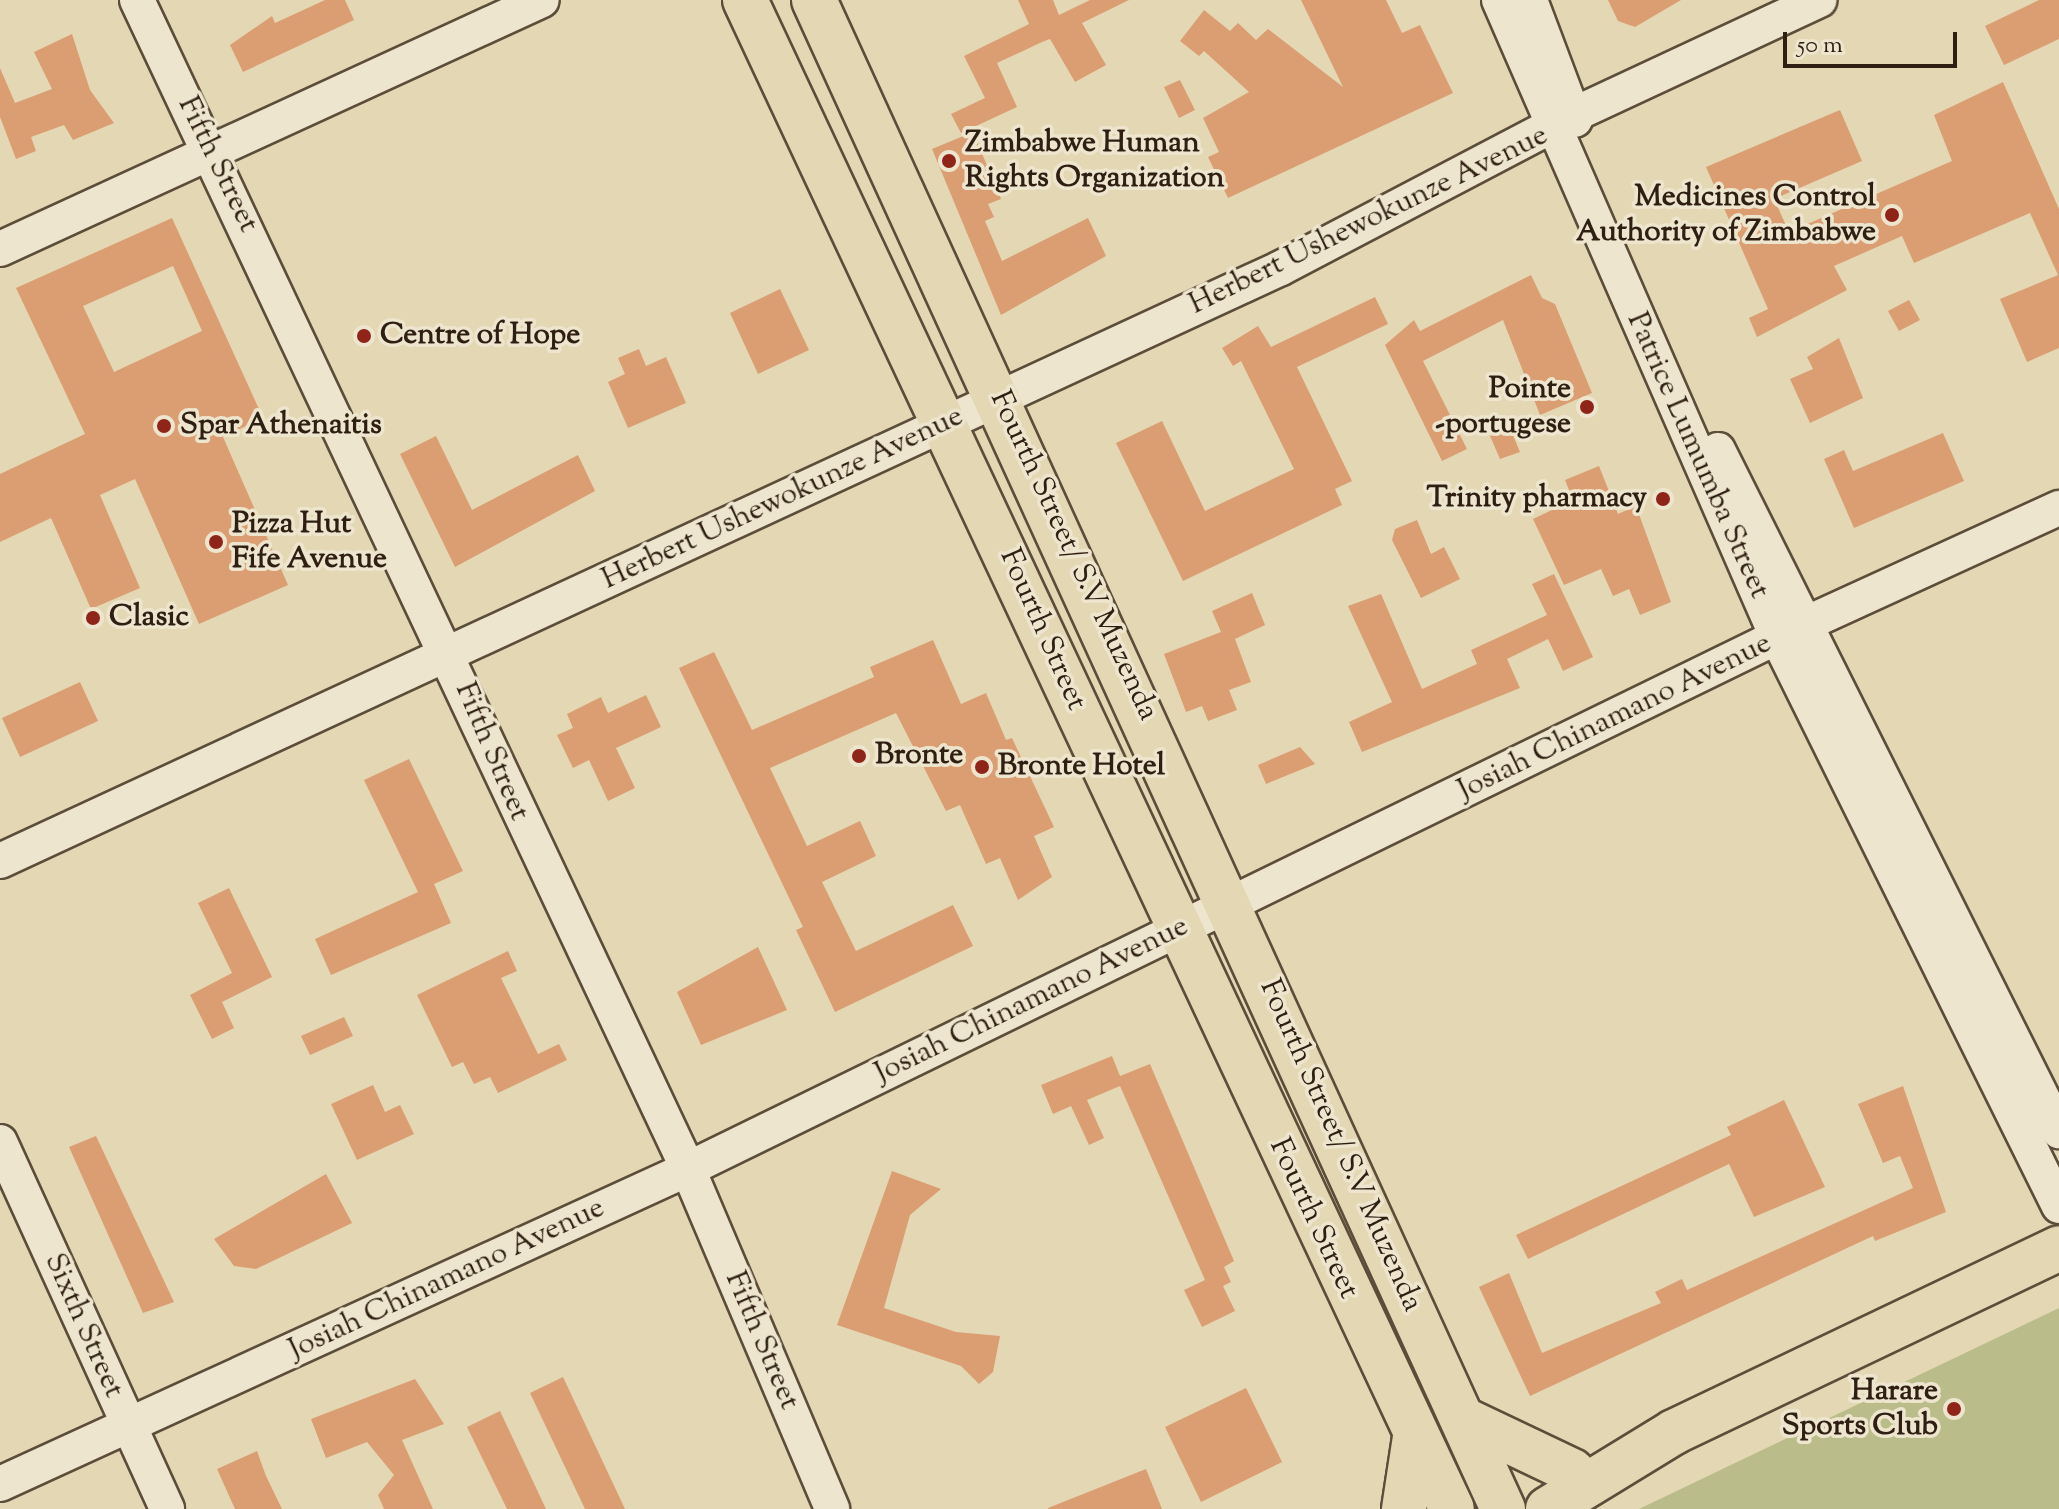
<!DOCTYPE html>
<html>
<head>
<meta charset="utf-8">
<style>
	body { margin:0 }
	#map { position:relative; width:2059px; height:1509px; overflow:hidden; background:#e4d7b4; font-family:"Sorts Mill Goudy",serif }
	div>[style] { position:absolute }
	.green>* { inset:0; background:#babd89 }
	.building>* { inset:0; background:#db9e73 }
	.roads { filter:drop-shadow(2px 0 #5c4d3a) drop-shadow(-2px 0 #5c4d3a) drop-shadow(0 2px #5c4d3a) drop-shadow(0 -2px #5c4d3a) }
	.minor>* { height:34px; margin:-17px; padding:0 17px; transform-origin:17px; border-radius:17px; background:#ede5ce }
	.major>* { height:44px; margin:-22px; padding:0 22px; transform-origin:22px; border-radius:22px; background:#e4d7b4 }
	.dots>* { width:22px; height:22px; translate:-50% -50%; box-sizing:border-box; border:4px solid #ede5ce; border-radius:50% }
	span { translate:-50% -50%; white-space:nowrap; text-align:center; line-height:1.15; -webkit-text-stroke:7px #ede5ce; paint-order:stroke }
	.poi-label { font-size:30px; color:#2f1f12; font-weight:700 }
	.left { translate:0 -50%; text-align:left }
	.right { translate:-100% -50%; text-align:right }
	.street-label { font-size:30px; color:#2f1f12 }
	.scale { position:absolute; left:1783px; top:32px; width:174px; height:36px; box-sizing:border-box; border:4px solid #2f1f12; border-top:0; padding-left:10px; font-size:24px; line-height:28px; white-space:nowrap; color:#2f1f12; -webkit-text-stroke:6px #ede5ce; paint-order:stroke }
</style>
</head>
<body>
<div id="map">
	<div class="green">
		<i style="clip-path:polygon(2059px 1308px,2059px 1509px,1639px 1509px)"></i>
	</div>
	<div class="building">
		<i style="clip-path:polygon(325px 0,345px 0,354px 20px,243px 72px,230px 45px,272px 16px,275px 23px)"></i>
		<i style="clip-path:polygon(1018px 0,1053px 0,1059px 15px,1090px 0,1129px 0,1082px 23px,1106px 65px,1075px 82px,1050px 39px,1042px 42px,997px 63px,1017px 107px,961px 133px,951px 114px,985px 98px,964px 56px,1029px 24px)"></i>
		<i style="clip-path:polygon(1301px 0,1386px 0,1402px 33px,1420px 25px,1453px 93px,1228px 198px,1208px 157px,1219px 152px,1203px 118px,1249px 92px,1204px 51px,1199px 56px,1180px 41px,1204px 10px,1230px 31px,1238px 23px,1256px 40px,1268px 29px,1343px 87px)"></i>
		<i style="clip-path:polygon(1608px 0,1681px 0,1635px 27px,1618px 21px)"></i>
		<i style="clip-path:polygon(2039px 0,2059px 0,2059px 39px,2004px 65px,1985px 26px)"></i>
		<i style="clip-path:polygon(72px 34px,90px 90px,114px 123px,73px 140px,64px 125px,31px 137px,36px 151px,16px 159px,0 117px,0 68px,15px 103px,52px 89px,34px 52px)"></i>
		<i style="clip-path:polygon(1180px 80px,1195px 110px,1179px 118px,1164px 87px)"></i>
		<i style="clip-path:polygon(2003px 82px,2059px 209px,2059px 348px,2027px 362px,2000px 299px,2058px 275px,2030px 213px,1914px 263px,1902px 236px,1834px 266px,1847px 290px,1757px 337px,1749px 318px,1768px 309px,1706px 167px,1840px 110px,1862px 161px,1774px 199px,1789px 232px,1952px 161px,1934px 115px)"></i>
		<i style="clip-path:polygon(973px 132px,1001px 199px,988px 204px,994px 217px,985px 221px,1002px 261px,1088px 218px,1106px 256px,1001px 315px,932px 149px)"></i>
		<i style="clip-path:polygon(evenodd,172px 218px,263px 418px,223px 437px,288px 585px,199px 624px,135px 479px,100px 495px,140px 588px,91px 609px,51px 518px,0 542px,0 474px,85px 434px,16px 288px,172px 218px,173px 266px,202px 331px,114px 372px,83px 306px,173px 266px)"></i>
		<i style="clip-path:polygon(1531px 275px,1542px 298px,1555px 304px,1592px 393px,1540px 415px,1503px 320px,1423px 361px,1467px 449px,1442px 461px,1385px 345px,1414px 320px,1420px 331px)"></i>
		<i style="clip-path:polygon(780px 289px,809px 350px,758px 374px,730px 313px)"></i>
		<i style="clip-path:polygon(1375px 297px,1388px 324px,1297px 367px,1352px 481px,1335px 489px,1342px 505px,1183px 581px,1116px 443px,1162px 421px,1205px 511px,1294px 469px,1241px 361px,1233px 366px,1222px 348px,1258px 326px,1271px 347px)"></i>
		<i style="clip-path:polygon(1909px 300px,1920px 320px,1899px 331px,1888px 311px)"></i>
		<i style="clip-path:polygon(1839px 338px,1863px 398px,1810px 423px,1790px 379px,1813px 369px,1807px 357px)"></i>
		<i style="clip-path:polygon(639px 349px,646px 366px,666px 357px,686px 403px,628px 428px,608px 382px,625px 374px,618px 358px)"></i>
		<i style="clip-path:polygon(1510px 428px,1520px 452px,1500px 459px,1490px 436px)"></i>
		<i style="clip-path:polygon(1943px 433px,1964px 481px,1854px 528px,1824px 459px,1844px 450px,1853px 471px)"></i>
		<i style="clip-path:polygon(436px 436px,472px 510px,578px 455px,595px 491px,455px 567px,400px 454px)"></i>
		<i style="clip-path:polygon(1599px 466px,1618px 514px,1636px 506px,1671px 602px,1640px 615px,1629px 589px,1613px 596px,1601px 569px,1564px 585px,1533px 519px,1573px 500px,1565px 480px)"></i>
		<i style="clip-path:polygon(1417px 520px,1431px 554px,1444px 547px,1460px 579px,1421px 598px,1392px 540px,1395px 529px)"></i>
		<i style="clip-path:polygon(1554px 574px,1593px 657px,1563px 671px,1548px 639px,1507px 659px,1520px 688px,1362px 752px,1349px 722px,1392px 702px,1348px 606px,1381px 594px,1422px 689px,1477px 664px,1471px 650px,1547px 615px,1532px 584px)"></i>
		<i style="clip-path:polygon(1252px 593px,1265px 625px,1235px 639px,1251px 682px,1229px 690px,1237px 710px,1208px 721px,1202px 706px,1186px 712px,1164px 654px,1221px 632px,1212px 611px)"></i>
		<i style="clip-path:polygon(933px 640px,961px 704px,986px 693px,1006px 740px,1012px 738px,1054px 827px,1034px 836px,1052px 877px,1018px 900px,1000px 858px,986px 864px,960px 805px,946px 811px,896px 713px,770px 768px,807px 846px,860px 821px,876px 856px,822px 882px,856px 951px,953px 905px,973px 946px,835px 1012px,796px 930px,803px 927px,679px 668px,714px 652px,752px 730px,874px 677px,870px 667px)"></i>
		<i style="clip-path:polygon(80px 682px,98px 721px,20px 757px,2px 718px)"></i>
		<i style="clip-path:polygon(646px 695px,661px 727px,616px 748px,635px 788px,608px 801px,589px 760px,573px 768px,557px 735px,573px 728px,567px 714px,601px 697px,608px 713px)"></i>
		<i style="clip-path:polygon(1300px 747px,1315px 764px,1266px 784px,1258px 765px)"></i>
		<i style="clip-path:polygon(409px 759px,463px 871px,434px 884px,451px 923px,331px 975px,315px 939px,418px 892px,364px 780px)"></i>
		<i style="clip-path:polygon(229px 888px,272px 977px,222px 1002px,234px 1028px,212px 1039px,190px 995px,232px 973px,198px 903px)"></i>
		<i style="clip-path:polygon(758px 947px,787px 1010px,701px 1045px,677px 992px)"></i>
		<i style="clip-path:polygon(508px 951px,517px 971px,501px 978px,538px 1054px,559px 1044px,567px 1060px,498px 1093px,490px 1077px,474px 1084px,463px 1062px,452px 1067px,417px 995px)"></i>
		<i style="clip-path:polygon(344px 1017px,353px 1036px,310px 1055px,301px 1036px)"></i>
		<i style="clip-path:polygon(1112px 1056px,1120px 1076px,1150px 1064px,1234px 1261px,1224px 1267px,1231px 1282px,1223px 1286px,1235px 1311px,1202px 1327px,1184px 1290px,1205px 1280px,1120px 1086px,1087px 1100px,1104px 1138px,1089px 1145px,1071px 1106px,1053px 1114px,1041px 1085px)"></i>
		<i style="clip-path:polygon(373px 1085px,385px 1112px,400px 1105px,414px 1134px,357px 1160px,331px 1104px)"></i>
		<i style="clip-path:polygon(1903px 1086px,1946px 1212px,1875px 1241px,1873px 1236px,1530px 1396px,1479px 1287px,1509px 1273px,1542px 1353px,1661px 1303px,1655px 1292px,1682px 1279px,1687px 1290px,1913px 1188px,1900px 1156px,1883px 1163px,1858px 1104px)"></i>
		<i style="clip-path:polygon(1784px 1100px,1825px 1187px,1754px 1217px,1729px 1164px,1528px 1259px,1516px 1235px,1731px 1135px,1727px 1127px)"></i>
		<i style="clip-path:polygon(96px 1136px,174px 1302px,143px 1313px,69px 1147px)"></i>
		<i style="clip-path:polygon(892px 1171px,941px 1189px,910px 1215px,884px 1308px,956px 1332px,1000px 1336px,993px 1372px,979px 1384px,961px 1366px,837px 1325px)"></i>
		<i style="clip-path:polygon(326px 1174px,352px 1223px,256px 1269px,234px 1266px,214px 1239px)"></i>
		<i style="clip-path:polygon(563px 1377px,625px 1509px,585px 1509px,530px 1393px)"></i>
		<i style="clip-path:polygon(415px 1379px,444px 1424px,402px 1440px,433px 1509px,384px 1509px,378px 1495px,394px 1475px,367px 1442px,326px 1458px,311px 1419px)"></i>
		<i style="clip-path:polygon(1246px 1388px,1282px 1462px,1201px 1502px,1165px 1427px)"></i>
		<i style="clip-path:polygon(500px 1411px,546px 1509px,507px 1509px,467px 1427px)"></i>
		<i style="clip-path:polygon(257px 1451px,266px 1476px,282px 1509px,235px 1509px,217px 1469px)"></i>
		<i style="clip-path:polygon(1146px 1469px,1162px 1509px,1048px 1509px,1048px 1508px)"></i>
	</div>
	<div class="roads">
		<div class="minor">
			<i style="left:137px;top:0;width:1292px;rotate:64.76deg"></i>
			<i style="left:688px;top:1169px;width:369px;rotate:67deg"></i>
			<i style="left:1499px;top:0;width:695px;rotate:66.42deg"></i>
			<i style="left:1777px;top:637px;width:635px;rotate:63.64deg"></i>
			<i style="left:1530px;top:0;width:128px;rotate:69.4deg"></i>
			<i style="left:0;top:249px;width:596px;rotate:-24.67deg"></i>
			<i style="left:1718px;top:450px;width:762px;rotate:63.4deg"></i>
			<i style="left:0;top:861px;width:1412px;rotate:-24.84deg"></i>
			<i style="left:1281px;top:268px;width:330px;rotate:-27.7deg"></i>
			<i style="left:1573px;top:115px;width:272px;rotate:-25deg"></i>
			<i style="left:0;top:1142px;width:403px;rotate:65.5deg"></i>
			<i style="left:0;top:1484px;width:757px;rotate:-24.6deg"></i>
			<i style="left:688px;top:1169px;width:1212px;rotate:-26.04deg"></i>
			<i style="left:1777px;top:637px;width:310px;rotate:-24.6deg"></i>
		</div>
		<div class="major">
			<i style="left:745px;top:0;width:1666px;rotate:64.9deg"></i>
			<i style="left:814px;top:0;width:1659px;rotate:65.46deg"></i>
			<i style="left:1465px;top:1420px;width:119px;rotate:25.5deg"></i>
			<i style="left:1404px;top:1509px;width:73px;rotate:-81.3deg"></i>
			<i style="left:1548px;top:1509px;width:148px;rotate:-31.4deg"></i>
			<i style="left:1674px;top:1432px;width:427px;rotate:-25.5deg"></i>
		</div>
	</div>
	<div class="dots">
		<i style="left:949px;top:161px;background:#8f2418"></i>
		<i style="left:1892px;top:215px;background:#8f2418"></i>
		<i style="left:364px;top:336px;background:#8f2418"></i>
		<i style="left:1587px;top:407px;background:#8f2418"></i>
		<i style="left:164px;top:426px;background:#8f2418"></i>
		<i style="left:1663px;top:499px;background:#8f2418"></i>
		<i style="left:216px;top:542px;background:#8f2418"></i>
		<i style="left:93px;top:618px;background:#8f2418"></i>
		<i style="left:859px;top:756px;background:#8f2418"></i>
		<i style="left:982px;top:767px;background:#8f2418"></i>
		<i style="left:1954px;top:1409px;background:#8f2418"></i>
	</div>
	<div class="poi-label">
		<span class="left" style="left:965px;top:161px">Zimbabwe Human<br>Rights Organization</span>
		<span class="right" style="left:1876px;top:215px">Medicines Control<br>Authority of Zimbabwe</span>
		<span class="left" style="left:380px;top:336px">Centre of Hope</span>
		<span class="right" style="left:1571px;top:407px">Pointe<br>-portugese</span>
		<span class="left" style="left:180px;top:426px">Spar Athenaitis</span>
		<span class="right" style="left:1647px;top:499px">Trinity pharmacy</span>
		<span class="left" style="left:232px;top:542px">Pizza Hut<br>Fife Avenue</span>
		<span class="left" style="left:109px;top:618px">Clasic</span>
		<span class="left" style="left:875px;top:756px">Bronte</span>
		<span class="left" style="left:998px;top:767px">Bronte Hotel</span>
		<span class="right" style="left:1938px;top:1409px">Harare<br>Sports Club</span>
	</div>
	<div class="street-label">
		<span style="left:217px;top:165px;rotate:64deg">Fifth Street</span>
		<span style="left:1369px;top:221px;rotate:-26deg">Herbert Ushewokunze Avenue</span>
		<span style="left:1697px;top:456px;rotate:66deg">Patrice Lumumba Street</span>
		<span style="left:783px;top:499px;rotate:-25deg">Herbert Ushewokunze Avenue</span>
		<span style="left:1073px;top:556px;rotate:65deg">Fourth Street/ S.V Muzenda</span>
		<span style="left:1042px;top:630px;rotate:66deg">Fourth Street</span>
		<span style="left:1615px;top:718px;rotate:-26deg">Josiah Chinamano Avenue</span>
		<span style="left:491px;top:752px;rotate:67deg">Fifth Street</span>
		<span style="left:1032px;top:1001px;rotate:-26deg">Josiah Chinamano Avenue</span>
		<span style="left:1340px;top:1146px;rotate:66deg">Fourth Street/ S.V Muzenda</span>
		<span style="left:1313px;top:1219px;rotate:65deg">Fourth Street</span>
		<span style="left:447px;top:1280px;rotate:-25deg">Josiah Chinamano Avenue</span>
		<span style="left:83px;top:1326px;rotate:66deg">Sixth Street</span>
		<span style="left:761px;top:1341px;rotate:67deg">Fifth Street</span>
	</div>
	<div class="scale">50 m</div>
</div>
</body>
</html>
